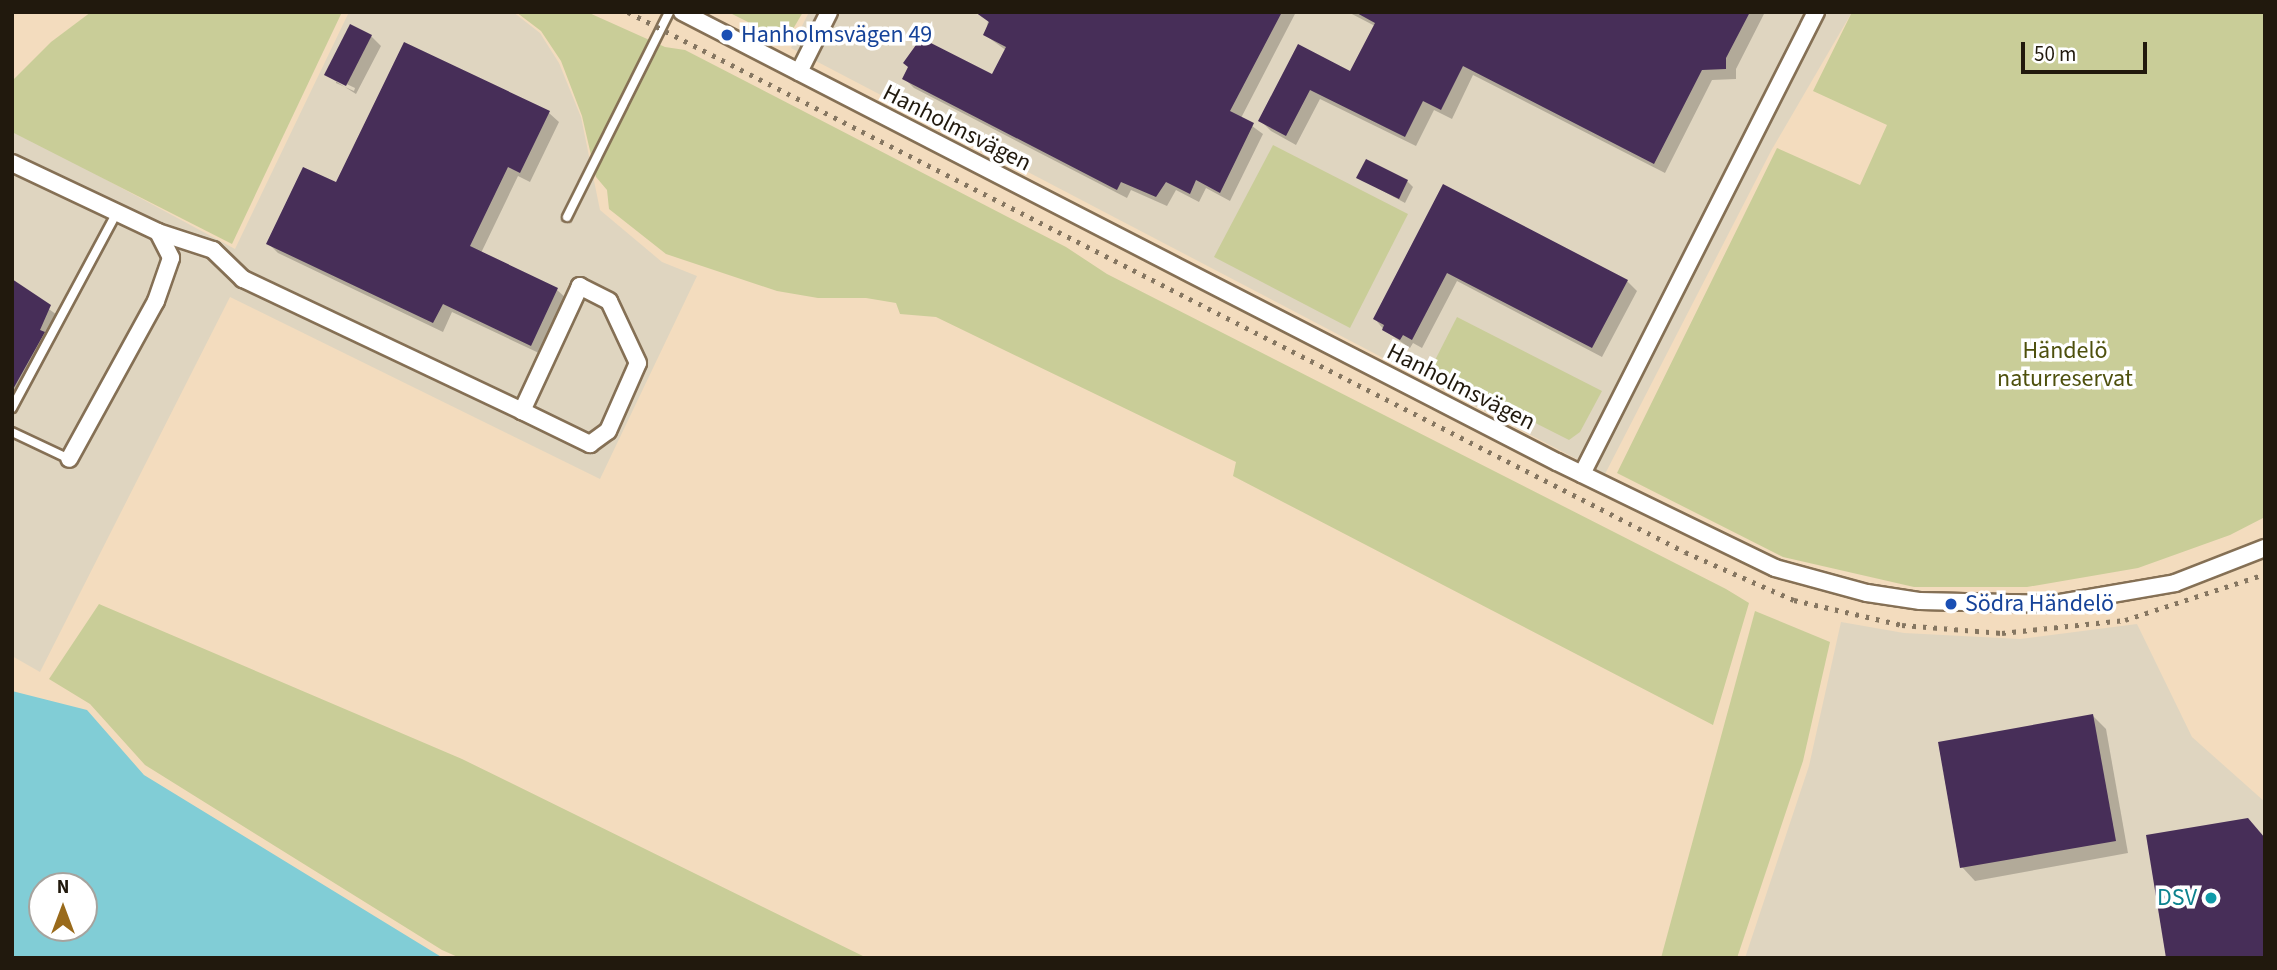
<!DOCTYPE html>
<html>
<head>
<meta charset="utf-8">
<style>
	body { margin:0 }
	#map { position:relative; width:2277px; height:970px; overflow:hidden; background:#f3dcbe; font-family:"Source Sans 3",sans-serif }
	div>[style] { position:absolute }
	.industrial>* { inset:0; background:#dfd5c0 }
	.green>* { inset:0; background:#c9cd98 }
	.water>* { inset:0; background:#81cdd6 }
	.shadow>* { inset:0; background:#0003 }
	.building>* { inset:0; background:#472e58 }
	.roads { filter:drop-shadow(2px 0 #857055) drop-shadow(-2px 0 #857055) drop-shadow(0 2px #857055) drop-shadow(0 -2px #857055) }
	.lane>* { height:8px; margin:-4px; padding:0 4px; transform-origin:4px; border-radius:4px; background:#fff }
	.street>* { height:16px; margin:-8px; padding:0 8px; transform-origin:8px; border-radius:8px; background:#fff }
	.rail>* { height:5px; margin-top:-2.5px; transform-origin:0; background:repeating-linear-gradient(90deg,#857661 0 3.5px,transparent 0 10.5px) }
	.dots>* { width:19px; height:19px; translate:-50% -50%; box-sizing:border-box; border:4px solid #fff; border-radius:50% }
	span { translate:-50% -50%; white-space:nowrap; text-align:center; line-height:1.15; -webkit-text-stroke:7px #fff; paint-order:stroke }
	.transit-label { font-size:24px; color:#164399 }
	.left { translate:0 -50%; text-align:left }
	.street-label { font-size:24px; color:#21190d }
	.park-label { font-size:24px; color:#4e500d }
	.culture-label { font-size:24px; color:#0d838f }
	.right { translate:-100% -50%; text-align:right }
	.frame { position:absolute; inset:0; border:14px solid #21190d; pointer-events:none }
	.north { position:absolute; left:28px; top:872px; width:70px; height:70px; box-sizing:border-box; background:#fff; border:2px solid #a6a39e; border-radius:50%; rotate:0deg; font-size:19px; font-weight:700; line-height:28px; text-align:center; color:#21190d }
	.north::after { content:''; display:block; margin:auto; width:24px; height:32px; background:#996a1b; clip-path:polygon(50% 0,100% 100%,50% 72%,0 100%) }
	.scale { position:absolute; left:2021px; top:42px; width:126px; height:32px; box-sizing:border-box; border:4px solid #21190d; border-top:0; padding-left:9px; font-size:21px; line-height:24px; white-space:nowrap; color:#21190d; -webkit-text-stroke:5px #fff; paint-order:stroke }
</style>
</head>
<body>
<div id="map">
	<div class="industrial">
		<i style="clip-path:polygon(349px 12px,513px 12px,540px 33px,559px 63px,581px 117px,600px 210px,662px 262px,697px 276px,600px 479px,230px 297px,40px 672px,12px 656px,12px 129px,235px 249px)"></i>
		<i style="clip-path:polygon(809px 12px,1852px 12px,1771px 151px,1605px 474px,791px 48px)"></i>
		<i style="clip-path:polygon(1841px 622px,1904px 633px,2020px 639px,2137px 624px,2192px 737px,2265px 802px,2265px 958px,1745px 958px,1809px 766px)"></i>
	</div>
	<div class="green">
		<i style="clip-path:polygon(91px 12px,342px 12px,232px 244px,12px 132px,12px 81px,51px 42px)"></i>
		<i style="clip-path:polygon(516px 12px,587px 12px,665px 47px,685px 50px,1066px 247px,1107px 274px,1726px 589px,1749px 603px,1713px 725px,1233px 476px,1236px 462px,936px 317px,900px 314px,896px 303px,866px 298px,818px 298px,777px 291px,666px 254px,609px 209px,607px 190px,596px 177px,582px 116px,561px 61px,541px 31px)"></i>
		<i style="clip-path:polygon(728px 12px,803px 12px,786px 41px)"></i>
		<i style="clip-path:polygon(1852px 12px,2265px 12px,2265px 517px,2230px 535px,2138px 568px,2027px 587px,1914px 587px,1783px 557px,1617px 473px,1777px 148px,1860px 185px,1887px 125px,1813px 91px)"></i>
		<i style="clip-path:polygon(1273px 145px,1408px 214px,1350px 328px,1214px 257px)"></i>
		<i style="clip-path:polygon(1457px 317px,1602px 391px,1580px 432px,1569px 440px,1430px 370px)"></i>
		<i style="clip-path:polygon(99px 604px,462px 759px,867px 958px,460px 958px,442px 950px,145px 765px,90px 704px,49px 679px)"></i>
		<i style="clip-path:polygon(1755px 611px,1830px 642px,1803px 761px,1737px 958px,1661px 958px)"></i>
	</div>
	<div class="water">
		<i style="clip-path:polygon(evenodd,12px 691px,87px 710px,144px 775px,443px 958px,12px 958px,12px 691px,42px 886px,84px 886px,84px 928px,42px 928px,42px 886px)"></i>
	</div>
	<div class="shadow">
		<i style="clip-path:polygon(990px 12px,1296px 12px,1241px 118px,1263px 134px,1230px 201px,1206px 188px,1199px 202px,1176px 190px,1167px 206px,1131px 190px,1127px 198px,914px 88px,904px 78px,993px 76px,1007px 51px,985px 35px)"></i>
		<i style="clip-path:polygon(1348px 12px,1765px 12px,1736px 69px,1736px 79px,1712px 80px,1665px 173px,1473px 75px,1452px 119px,1434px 110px,1416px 146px,1320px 99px,1296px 145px,1271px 131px,1261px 121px,1299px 47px,1351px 74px,1375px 26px)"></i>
		<i style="clip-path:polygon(evenodd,371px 36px,381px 46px,356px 94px,326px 75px,371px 36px,336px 79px,355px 88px,354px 91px,336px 83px,336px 79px)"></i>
		<i style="clip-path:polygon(405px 44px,549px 113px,559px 122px,530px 182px,518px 176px,481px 253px,557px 290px,567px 299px,541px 354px,452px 312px,443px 332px,278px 253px,268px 243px,337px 185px)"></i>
		<i style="clip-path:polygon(1359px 178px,1407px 181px,1413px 187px,1405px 203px)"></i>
		<i style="clip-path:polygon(1444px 186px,1627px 281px,1637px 291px,1602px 357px,1457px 281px,1422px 348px,1413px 343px,1410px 348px,1384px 330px,1375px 319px)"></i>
		<i style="clip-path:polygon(12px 283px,60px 317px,50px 339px,53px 343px,12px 412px)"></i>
		<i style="clip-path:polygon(2093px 716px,2106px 729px,2128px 853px,1975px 881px,1962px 867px)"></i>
	</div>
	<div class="building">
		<i style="clip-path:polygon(975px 12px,1282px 12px,1230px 111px,1254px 123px,1220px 193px,1196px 180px,1190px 194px,1166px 182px,1156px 197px,1121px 182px,1117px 190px,902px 79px,908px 67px,903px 63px,921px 38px,992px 74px,1006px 47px,983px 35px,989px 22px)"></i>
		<i style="clip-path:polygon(1355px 12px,1750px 12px,1726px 58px,1726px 69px,1702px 70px,1654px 164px,1463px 66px,1441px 110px,1423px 101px,1405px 137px,1310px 90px,1286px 136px,1258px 121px,1298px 44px,1350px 71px,1375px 23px)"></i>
		<i style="clip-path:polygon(350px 24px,372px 35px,346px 86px,324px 75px)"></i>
		<i style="clip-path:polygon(404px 42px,550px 111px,520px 173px,508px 167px,470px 246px,558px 288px,531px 346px,443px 304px,433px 323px,266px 244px,303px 167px,336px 182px)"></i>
		<i style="clip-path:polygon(1366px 159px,1408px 180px,1399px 199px,1356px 178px)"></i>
		<i style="clip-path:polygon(1443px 184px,1628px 280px,1592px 348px,1447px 273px,1412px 340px,1403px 335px,1400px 340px,1382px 330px,1384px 325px,1373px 319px)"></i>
		<i style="clip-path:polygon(12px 279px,51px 305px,40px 330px,45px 332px,12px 391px)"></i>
		<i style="clip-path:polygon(2093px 714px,2116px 841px,1960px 868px,1938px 742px)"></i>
		<i style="clip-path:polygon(2248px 818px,2265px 838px,2265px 958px,2166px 958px,2146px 835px)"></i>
	</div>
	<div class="roads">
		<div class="lane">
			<i style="left:567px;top:217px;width:229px;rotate:-63.5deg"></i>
			<i style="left:12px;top:408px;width:220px;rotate:-61.8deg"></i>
			<i style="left:12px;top:432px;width:63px;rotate:25.3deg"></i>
		</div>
		<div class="street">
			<i style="left:682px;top:12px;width:984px;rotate:27.22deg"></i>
			<i style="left:1557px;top:462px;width:242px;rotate:25.9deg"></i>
			<i style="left:1775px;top:568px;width:95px;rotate:15.2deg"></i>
			<i style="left:1867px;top:593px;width:54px;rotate:8.6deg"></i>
			<i style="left:1920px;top:601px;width:134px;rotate:1.3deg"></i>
			<i style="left:2054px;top:604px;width:123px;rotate:-9.8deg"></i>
			<i style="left:2175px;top:583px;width:97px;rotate:-21.3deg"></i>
			<i style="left:799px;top:72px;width:67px;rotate:-63.4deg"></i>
			<i style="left:12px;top:163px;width:161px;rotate:25.3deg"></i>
			<i style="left:158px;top:232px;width:29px;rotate:63deg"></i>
			<i style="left:171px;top:258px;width:46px;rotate:109.2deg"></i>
			<i style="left:156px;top:301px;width:180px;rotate:118.8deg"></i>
			<i style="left:158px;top:232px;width:58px;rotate:18.1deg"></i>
			<i style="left:213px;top:250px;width:42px;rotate:44deg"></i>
			<i style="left:243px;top:279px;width:309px;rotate:25.3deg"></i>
			<i style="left:522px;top:411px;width:76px;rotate:25.9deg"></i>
			<i style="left:590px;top:444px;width:22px;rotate:-36deg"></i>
			<i style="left:608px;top:431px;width:74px;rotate:-66.2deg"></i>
			<i style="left:638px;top:363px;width:68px;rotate:-115.1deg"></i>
			<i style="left:609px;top:301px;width:33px;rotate:-153deg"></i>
			<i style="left:580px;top:286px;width:138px;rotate:114.9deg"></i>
			<i style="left:1582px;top:474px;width:518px;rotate:-63.14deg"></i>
		</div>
	</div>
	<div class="rail">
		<i style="left:628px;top:12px;width:1187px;rotate:27.06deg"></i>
		<i style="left:1685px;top:552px;width:119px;rotate:23.8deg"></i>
		<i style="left:1794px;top:600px;width:111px;rotate:13deg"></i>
		<i style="left:1902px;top:625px;width:100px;rotate:4.6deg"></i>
		<i style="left:2002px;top:633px;width:124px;rotate:-6deg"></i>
		<i style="left:2125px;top:620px;width:147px;rotate:-18.2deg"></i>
	</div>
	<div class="dots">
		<i style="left:727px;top:35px;background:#1a4fb4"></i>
		<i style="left:1951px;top:604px;background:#1a4fb4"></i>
		<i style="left:2211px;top:898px;background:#0f9aa8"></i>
	</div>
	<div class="transit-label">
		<span class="left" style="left:741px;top:35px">Hanholmsvägen 49</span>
		<span class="left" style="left:1965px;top:604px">Södra Händelö</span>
	</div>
	<div class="street-label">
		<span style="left:957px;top:128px;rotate:27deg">Hanholmsvägen</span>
		<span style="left:1461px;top:387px;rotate:27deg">Hanholmsvägen</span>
	</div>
	<div class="park-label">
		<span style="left:2065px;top:365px">Händelö<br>naturreservat</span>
	</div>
	<div class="culture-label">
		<span class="right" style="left:2197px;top:898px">DSV</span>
	</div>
	<div class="frame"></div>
	<div class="north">N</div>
	<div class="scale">50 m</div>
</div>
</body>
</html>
